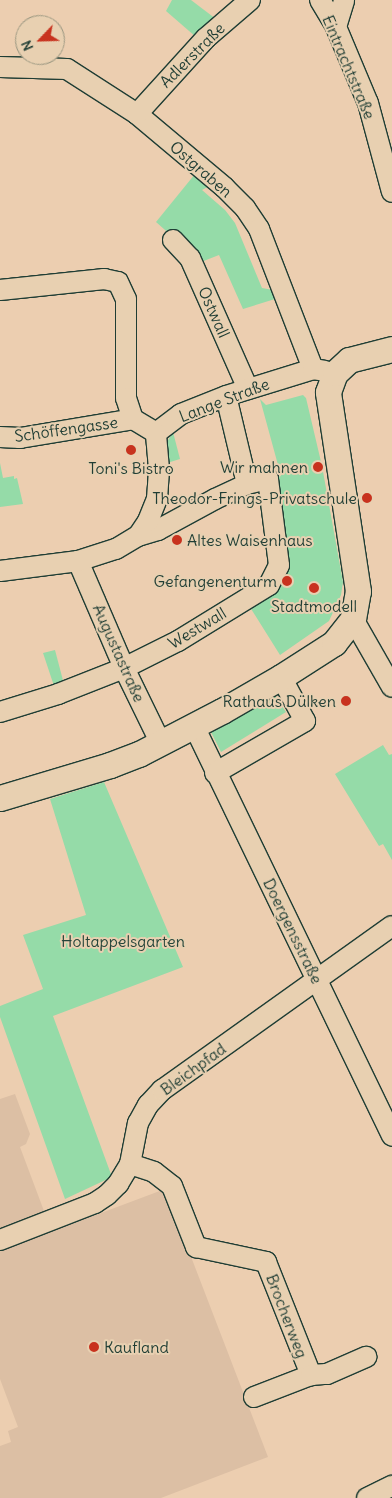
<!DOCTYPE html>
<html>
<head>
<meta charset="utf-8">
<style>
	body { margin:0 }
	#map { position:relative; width:392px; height:1498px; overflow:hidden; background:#ecceb0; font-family:Delius,sans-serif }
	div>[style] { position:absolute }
	.built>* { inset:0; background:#dcbfa4 }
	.green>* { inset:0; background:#95dba8 }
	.roads { filter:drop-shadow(1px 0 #1f3d34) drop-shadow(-1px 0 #1f3d34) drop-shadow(0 1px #1f3d34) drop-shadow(0 -1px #1f3d34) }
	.minor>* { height:20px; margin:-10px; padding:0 10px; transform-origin:10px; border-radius:10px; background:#e8d0b1 }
	.major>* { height:25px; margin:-12.5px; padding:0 12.5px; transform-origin:12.5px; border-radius:12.5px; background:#e8d0b1 }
	.dots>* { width:14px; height:14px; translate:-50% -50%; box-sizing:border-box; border:2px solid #e8d0b1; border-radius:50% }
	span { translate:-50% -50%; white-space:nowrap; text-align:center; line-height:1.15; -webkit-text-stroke:4px #e8d0b1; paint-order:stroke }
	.street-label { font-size:16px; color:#1f3d34 }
	.poi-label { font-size:16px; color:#1f3d34 }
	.right { translate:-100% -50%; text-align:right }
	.left { translate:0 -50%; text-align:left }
	.park-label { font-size:16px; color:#25453a }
	.north { position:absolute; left:15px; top:15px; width:50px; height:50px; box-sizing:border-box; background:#e8d0b1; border:1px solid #98957f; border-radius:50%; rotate:246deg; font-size:14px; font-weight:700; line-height:20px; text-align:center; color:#1f3d34 }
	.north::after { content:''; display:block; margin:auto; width:18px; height:22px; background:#c8321e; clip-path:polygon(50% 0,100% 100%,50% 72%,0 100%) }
</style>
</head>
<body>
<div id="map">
	<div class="built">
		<i style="clip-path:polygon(15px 1094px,30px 1134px,26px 1144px,20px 1147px,44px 1211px,22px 1223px,0 1229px,0 1099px)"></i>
		<i style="clip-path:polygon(165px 1189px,268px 1457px,161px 1498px,0 1498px,0 1446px,11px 1442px,8px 1431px,18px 1427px,0 1379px,0 1251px)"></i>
	</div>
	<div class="green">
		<i style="clip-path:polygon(172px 0,191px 0,216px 19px,196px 37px,166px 11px)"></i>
		<i style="clip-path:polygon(195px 174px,213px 184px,202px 190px,225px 210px,235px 223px,262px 288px,273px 290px,275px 299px,243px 309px,219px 255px,196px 264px,191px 253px,156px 222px)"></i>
		<i style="clip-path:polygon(303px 395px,306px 398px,322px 466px,343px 582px,341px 595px,329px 621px,280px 655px,248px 604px,278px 585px,271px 479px,281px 476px,260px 399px,266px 405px)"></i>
		<i style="clip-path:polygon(173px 432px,180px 459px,167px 463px,167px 442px)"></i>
		<i style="clip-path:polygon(0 463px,3px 478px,14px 476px,14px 479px,17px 478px,23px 504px,0 507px)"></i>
		<i style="clip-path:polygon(55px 650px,65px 688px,56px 692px,43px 653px)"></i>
		<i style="clip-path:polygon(275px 696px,286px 712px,221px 752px,211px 732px)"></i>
		<i style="clip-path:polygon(383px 745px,389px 755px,392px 754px,392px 860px,383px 844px,379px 846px,335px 774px)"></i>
		<i style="clip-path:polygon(104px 782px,183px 967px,53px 1016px,112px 1177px,65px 1199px,0 1017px,0 1006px,43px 989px,23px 935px,86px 915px,50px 799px)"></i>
	</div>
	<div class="roads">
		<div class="minor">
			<i style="left:320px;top:0;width:31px;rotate:59deg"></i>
			<i style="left:336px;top:27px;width:82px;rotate:67.2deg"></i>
			<i style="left:368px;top:103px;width:92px;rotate:74.9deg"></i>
			<i style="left:336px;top:27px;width:28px;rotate:-73deg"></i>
			<i style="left:0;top:67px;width:67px;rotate:1.7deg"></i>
			<i style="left:67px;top:69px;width:83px;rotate:32.7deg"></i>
			<i style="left:137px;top:114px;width:114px;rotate:40deg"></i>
			<i style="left:224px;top:187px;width:30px;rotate:45deg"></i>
			<i style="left:245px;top:208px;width:25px;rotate:56deg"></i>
			<i style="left:259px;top:229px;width:150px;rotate:68.9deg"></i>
			<i style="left:137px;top:114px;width:103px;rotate:-47.8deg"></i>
			<i style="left:206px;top:38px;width:58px;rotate:-40.8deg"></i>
			<i style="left:173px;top:240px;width:25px;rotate:47deg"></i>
			<i style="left:190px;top:258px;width:143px;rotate:66.1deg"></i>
			<i style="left:0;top:290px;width:105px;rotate:-6deg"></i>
			<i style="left:104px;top:279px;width:14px;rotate:12deg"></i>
			<i style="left:118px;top:282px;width:19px;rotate:65deg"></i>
			<i style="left:126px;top:299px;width:99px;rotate:90deg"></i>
			<i style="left:126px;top:398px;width:22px;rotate:72deg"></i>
			<i style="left:133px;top:419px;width:27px;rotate:31deg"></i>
			<i style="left:156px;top:433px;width:31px;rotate:-37deg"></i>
			<i style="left:181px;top:414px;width:48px;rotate:-21.8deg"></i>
			<i style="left:226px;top:396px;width:91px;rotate:-17.2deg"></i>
			<i style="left:313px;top:369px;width:12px;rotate:9deg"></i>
			<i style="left:0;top:437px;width:20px;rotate:3deg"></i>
			<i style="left:20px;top:438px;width:115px;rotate:-9.5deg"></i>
			<i style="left:138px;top:536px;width:21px;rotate:-17deg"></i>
			<i style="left:158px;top:530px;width:65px;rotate:-28.5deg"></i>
			<i style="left:215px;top:499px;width:35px;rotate:-25deg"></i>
			<i style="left:247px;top:484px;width:90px;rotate:-103.4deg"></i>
			<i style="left:78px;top:561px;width:116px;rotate:66.7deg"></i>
			<i style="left:124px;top:668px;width:85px;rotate:64deg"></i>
			<i style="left:0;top:571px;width:79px;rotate:-7.3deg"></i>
			<i style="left:78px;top:561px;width:40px;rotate:-18deg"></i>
			<i style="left:116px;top:549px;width:26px;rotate:-31deg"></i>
			<i style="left:138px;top:536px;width:18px;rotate:-56deg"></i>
			<i style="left:148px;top:521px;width:24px;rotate:-68deg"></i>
			<i style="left:157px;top:499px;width:30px;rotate:-86deg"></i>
			<i style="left:159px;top:469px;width:36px;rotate:-95deg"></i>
			<i style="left:353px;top:619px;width:78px;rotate:60.2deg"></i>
			<i style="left:0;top:712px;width:61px;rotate:-17.2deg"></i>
			<i style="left:58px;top:694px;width:71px;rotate:-21.5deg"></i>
			<i style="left:124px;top:668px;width:60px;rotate:-26.6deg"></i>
			<i style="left:178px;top:641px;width:107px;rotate:-31.6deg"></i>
			<i style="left:269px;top:585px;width:22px;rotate:-63deg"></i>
			<i style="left:279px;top:565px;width:87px;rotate:-97.3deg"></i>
			<i style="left:268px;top:479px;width:22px;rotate:167deg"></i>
			<i style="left:194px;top:726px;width:455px;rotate:64.2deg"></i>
			<i style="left:215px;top:773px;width:104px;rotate:-30deg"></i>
			<i style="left:305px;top:721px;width:50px;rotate:-118.6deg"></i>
			<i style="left:130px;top:1164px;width:25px;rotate:18deg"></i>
			<i style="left:154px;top:1172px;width:23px;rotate:38deg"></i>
			<i style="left:172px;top:1186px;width:66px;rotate:68.5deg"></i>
			<i style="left:196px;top:1247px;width:72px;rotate:12.1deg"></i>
			<i style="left:266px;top:1262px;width:122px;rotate:68.3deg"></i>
			<i style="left:0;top:1240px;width:102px;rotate:-21.3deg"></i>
			<i style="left:95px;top:1203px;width:14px;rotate:-34deg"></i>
			<i style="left:107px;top:1195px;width:16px;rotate:-45deg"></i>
			<i style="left:118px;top:1184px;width:23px;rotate:-59deg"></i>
			<i style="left:130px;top:1164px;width:42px;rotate:-79deg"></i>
			<i style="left:138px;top:1123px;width:21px;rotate:-61deg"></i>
			<i style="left:148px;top:1105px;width:21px;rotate:-47deg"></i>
			<i style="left:162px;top:1090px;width:282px;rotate:-35.5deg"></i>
			<i style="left:254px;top:1397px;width:61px;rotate:-21.1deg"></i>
			<i style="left:311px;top:1375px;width:16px;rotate:-4deg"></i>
			<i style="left:327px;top:1374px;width:43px;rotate:-23.6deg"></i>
			<i style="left:367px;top:1498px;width:28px;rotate:-26deg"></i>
		</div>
		<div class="major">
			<i style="left:0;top:798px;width:115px;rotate:-16.7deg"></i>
			<i style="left:110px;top:765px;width:31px;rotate:-21deg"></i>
			<i style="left:139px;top:754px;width:93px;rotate:-27.4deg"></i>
			<i style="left:222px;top:711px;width:68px;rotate:-30deg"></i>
			<i style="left:281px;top:677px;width:63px;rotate:-32.7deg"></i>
			<i style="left:334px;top:643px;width:31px;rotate:-52deg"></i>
			<i style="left:353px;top:619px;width:28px;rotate:-80deg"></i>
			<i style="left:358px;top:591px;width:201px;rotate:-98.6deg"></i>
			<i style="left:328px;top:392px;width:20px;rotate:-70deg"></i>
			<i style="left:335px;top:373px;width:19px;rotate:-43deg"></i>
			<i style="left:349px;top:360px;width:44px;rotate:-14.3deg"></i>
		</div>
	</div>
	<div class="dots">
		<i style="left:131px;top:450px;background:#c8321e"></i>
		<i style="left:318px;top:467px;background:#c8321e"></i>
		<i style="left:367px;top:498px;background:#c8321e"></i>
		<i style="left:177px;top:540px;background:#c8321e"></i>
		<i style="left:287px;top:581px;background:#c8321e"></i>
		<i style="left:314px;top:588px;background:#c8321e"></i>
		<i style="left:346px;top:701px;background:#c8321e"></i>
		<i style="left:94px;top:1347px;background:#c8321e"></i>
	</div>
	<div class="street-label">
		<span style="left:192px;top:55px;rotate:-45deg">Adlerstraße</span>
		<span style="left:349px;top:67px;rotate:67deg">Eintrachtstraße</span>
		<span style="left:201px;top:169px;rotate:41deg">Ostgraben</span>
		<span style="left:214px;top:312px;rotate:66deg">Ostwall</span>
		<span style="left:224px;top:400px;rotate:-21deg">Lange Straße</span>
		<span style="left:66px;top:429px;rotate:-8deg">Schöffengasse</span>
		<span style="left:197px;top:628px;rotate:-31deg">Westwall</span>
		<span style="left:119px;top:653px;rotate:66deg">Augustastraße</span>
		<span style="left:293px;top:931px;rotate:64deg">Doergensstraße</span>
		<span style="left:193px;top:1069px;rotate:-36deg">Bleichpfad</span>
		<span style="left:287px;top:1316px;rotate:69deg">Brocherweg</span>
	</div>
	<div class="poi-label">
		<span class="right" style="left:308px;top:467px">Wir mahnen</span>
		<span style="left:131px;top:468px">Toni's Bistro</span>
		<span class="right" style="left:357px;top:498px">Theodor-Frings-Privatschule</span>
		<span class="left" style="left:187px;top:540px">Altes Waisenhaus</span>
		<span class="right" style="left:277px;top:581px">Gefangenenturm</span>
		<span style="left:314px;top:606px">Stadtmodell</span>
		<span class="right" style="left:336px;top:701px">Rathaus Dülken</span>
		<span class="left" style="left:104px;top:1347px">Kaufland</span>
	</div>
	<div class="park-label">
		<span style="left:123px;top:941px">Holtappelsgarten</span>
	</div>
	<div class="north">N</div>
</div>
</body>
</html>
